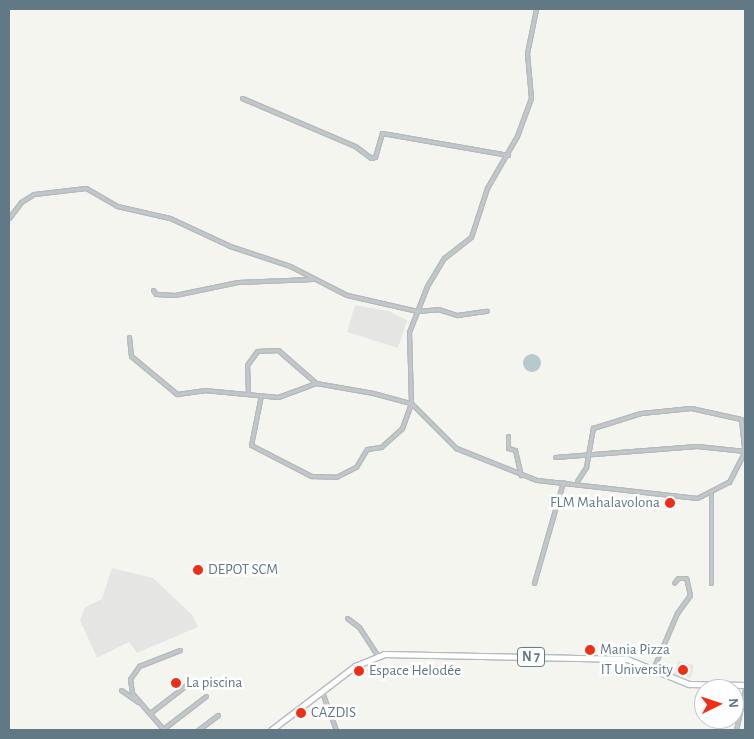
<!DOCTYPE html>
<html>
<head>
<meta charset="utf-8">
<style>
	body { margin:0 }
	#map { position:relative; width:754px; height:739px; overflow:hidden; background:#f5f5f0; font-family:"Alegreya Sans",sans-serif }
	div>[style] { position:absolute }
	.built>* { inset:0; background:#e5e6e4 }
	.water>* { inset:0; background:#b8c9cb }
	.round { border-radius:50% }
	.roads { filter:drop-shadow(1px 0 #b5babd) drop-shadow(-1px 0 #b5babd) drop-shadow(0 1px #b5babd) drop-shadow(0 -1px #b5babd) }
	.minor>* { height:3px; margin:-1.5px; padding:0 1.5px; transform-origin:1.5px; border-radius:1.5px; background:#c2c7c9 }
	.primary>* { height:5px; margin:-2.5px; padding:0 2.5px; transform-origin:2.5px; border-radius:2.5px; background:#fff }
	.dots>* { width:14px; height:14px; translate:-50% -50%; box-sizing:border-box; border:2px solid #fff; border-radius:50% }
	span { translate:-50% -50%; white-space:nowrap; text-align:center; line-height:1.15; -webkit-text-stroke:5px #fff; paint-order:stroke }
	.shield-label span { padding:1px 4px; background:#fff; border:1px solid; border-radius:4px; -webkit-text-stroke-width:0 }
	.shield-label { font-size:14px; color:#617984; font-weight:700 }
	.poi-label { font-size:15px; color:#617984 }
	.right { translate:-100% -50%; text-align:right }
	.left { translate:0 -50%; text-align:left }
	.frame { position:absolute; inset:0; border:10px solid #617984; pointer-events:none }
	.north { position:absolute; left:694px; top:679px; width:50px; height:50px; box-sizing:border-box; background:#fff; border:1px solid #c0c9ce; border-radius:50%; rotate:86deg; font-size:14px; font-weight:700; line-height:20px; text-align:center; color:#617984 }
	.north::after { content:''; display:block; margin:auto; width:18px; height:22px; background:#f32d13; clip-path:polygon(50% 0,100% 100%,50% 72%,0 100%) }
</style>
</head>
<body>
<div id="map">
	<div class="built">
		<i style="clip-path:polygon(355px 305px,389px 311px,407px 320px,398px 348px,347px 332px)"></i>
		<i style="clip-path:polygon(112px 568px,153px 578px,193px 616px,198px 627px,137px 653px,129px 642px,97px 658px,80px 620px,85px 607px,102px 599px)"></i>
		<i style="clip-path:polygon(678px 661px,694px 665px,691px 678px,673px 676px)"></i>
	</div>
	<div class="water">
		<i class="round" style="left:523px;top:354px;width:18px;height:18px"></i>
	</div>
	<div class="roads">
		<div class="minor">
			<i style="left:242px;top:98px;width:123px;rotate:23deg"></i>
			<i style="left:355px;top:146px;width:20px;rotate:37deg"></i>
			<i style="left:371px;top:158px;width:4px;rotate:-14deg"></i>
			<i style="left:375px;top:157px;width:25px;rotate:-74deg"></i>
			<i style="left:382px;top:133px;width:128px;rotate:9.9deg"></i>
			<i style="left:9px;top:218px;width:20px;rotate:-53deg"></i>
			<i style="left:21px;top:202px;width:15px;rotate:-32deg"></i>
			<i style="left:34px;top:194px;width:52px;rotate:-6.6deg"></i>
			<i style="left:86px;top:188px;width:36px;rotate:30deg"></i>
			<i style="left:117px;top:206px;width:54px;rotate:12.8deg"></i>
			<i style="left:170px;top:218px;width:66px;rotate:25deg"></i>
			<i style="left:230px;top:246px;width:63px;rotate:18.4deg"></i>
			<i style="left:290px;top:266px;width:64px;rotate:27deg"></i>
			<i style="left:347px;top:295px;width:72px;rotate:12.9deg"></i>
			<i style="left:417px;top:311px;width:21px;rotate:-5deg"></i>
			<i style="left:438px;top:309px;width:20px;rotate:18deg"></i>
			<i style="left:457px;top:315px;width:30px;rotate:-8deg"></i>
			<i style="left:153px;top:290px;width:5px;rotate:53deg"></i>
			<i style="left:156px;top:294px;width:19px;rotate:3deg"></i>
			<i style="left:175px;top:295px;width:64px;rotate:-11.7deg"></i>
			<i style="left:238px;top:282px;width:74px;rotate:-2.3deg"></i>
			<i style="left:129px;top:337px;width:19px;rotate:84deg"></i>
			<i style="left:131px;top:356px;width:60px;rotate:39.6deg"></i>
			<i style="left:177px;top:394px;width:27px;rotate:-8deg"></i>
			<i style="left:204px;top:390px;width:74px;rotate:5.4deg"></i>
			<i style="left:278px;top:397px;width:40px;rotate:-20.2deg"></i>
			<i style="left:316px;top:383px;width:58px;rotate:10deg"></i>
			<i style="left:373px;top:393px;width:39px;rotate:15deg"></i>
			<i style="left:411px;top:403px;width:64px;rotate:45deg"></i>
			<i style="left:456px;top:448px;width:87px;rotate:21.6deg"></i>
			<i style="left:537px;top:480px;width:161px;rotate:6.4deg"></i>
			<i style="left:697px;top:498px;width:36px;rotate:-27deg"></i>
			<i style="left:729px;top:482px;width:31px;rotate:-63deg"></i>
			<i style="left:248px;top:393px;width:28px;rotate:-92deg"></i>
			<i style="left:247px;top:365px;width:17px;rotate:-54deg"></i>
			<i style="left:257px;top:351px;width:21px;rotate:-3deg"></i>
			<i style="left:278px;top:350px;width:50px;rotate:41deg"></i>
			<i style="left:261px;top:395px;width:51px;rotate:101.3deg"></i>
			<i style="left:251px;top:445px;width:68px;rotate:27.3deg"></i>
			<i style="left:311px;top:476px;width:25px;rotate:2deg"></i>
			<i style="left:336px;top:477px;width:22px;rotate:-27deg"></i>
			<i style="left:356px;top:467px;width:21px;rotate:-59deg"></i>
			<i style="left:367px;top:449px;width:14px;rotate:-8deg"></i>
			<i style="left:381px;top:447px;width:28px;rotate:-42deg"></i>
			<i style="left:402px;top:428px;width:27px;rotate:-70deg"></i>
			<i style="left:411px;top:403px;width:71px;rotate:-91.6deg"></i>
			<i style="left:409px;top:332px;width:49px;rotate:-68.6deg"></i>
			<i style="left:427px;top:286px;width:33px;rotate:-59deg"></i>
			<i style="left:444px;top:258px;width:34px;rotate:-38deg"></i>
			<i style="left:471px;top:237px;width:52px;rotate:-71.9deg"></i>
			<i style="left:487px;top:188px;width:60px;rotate:-60deg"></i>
			<i style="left:517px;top:136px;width:40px;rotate:-69.8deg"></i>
			<i style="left:531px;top:98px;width:45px;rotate:-95.1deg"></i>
			<i style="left:527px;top:53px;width:45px;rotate:-78.4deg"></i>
			<i style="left:508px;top:436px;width:12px;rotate:90deg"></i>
			<i style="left:508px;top:448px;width:7px;rotate:16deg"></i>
			<i style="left:515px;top:450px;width:26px;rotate:77deg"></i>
			<i style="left:555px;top:457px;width:142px;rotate:-4.4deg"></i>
			<i style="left:697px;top:446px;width:48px;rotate:5.9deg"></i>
			<i style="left:577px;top:481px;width:17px;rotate:-57deg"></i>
			<i style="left:586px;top:467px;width:40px;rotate:-80deg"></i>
			<i style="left:593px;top:428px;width:50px;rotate:-17.4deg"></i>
			<i style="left:641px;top:413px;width:50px;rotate:-5.7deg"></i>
			<i style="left:691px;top:408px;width:51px;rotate:12.4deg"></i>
			<i style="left:741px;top:419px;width:39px;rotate:84deg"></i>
			<i style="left:534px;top:583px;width:105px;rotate:-74deg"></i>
			<i style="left:711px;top:583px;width:89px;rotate:-90deg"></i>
			<i style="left:347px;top:618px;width:15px;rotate:37deg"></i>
			<i style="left:359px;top:627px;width:33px;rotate:57deg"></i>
			<i style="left:653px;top:669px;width:61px;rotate:-66.8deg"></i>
			<i style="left:677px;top:613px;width:22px;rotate:-54deg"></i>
			<i style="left:690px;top:595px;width:17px;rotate:-103deg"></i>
			<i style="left:686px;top:578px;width:8px;rotate:180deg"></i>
			<i style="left:678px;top:578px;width:6px;rotate:129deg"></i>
			<i style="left:121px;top:690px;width:21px;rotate:35deg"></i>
			<i style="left:322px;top:692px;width:40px;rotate:69.8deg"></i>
			<i style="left:150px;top:713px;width:49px;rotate:-37.6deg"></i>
			<i style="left:163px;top:729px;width:54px;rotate:-37.5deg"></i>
			<i style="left:164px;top:730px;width:49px;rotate:-130.9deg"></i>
			<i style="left:132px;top:693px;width:14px;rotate:-98deg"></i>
			<i style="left:130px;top:679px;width:16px;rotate:-55deg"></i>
			<i style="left:139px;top:666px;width:44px;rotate:-21.3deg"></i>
			<i style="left:198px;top:730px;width:25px;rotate:-37deg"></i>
			<i style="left:736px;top:730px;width:42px;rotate:-77.6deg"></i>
		</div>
		<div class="primary">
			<i style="left:271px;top:730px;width:106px;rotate:-37.3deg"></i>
			<i style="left:355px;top:666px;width:31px;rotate:-22deg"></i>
			<i style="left:384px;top:654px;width:243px;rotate:1.2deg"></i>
			<i style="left:627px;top:659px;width:67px;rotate:22deg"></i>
			<i style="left:689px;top:684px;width:56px;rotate:1deg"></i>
		</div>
	</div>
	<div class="dots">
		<i style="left:670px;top:503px;background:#f32d13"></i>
		<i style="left:198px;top:570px;background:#f32d13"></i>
		<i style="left:590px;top:650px;background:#f32d13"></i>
		<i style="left:683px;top:670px;background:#f32d13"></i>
		<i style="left:359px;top:671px;background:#f32d13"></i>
		<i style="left:176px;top:683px;background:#f32d13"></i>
		<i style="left:301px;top:713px;background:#f32d13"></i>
	</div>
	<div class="shield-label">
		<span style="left:531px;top:657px">N 7</span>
	</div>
	<div class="poi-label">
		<span class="right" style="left:660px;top:503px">FLM Mahalavolona</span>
		<span class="left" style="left:208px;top:570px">DEPOT SCM</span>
		<span class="left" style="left:600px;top:650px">Mania Pizza</span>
		<span class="right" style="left:673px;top:670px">IT University</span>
		<span class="left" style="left:369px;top:671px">Espace Helodée</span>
		<span class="left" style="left:186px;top:683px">La piscina</span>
		<span class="left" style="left:311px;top:713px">CAZDIS</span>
	</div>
	<div class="frame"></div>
	<div class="north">N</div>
</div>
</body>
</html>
